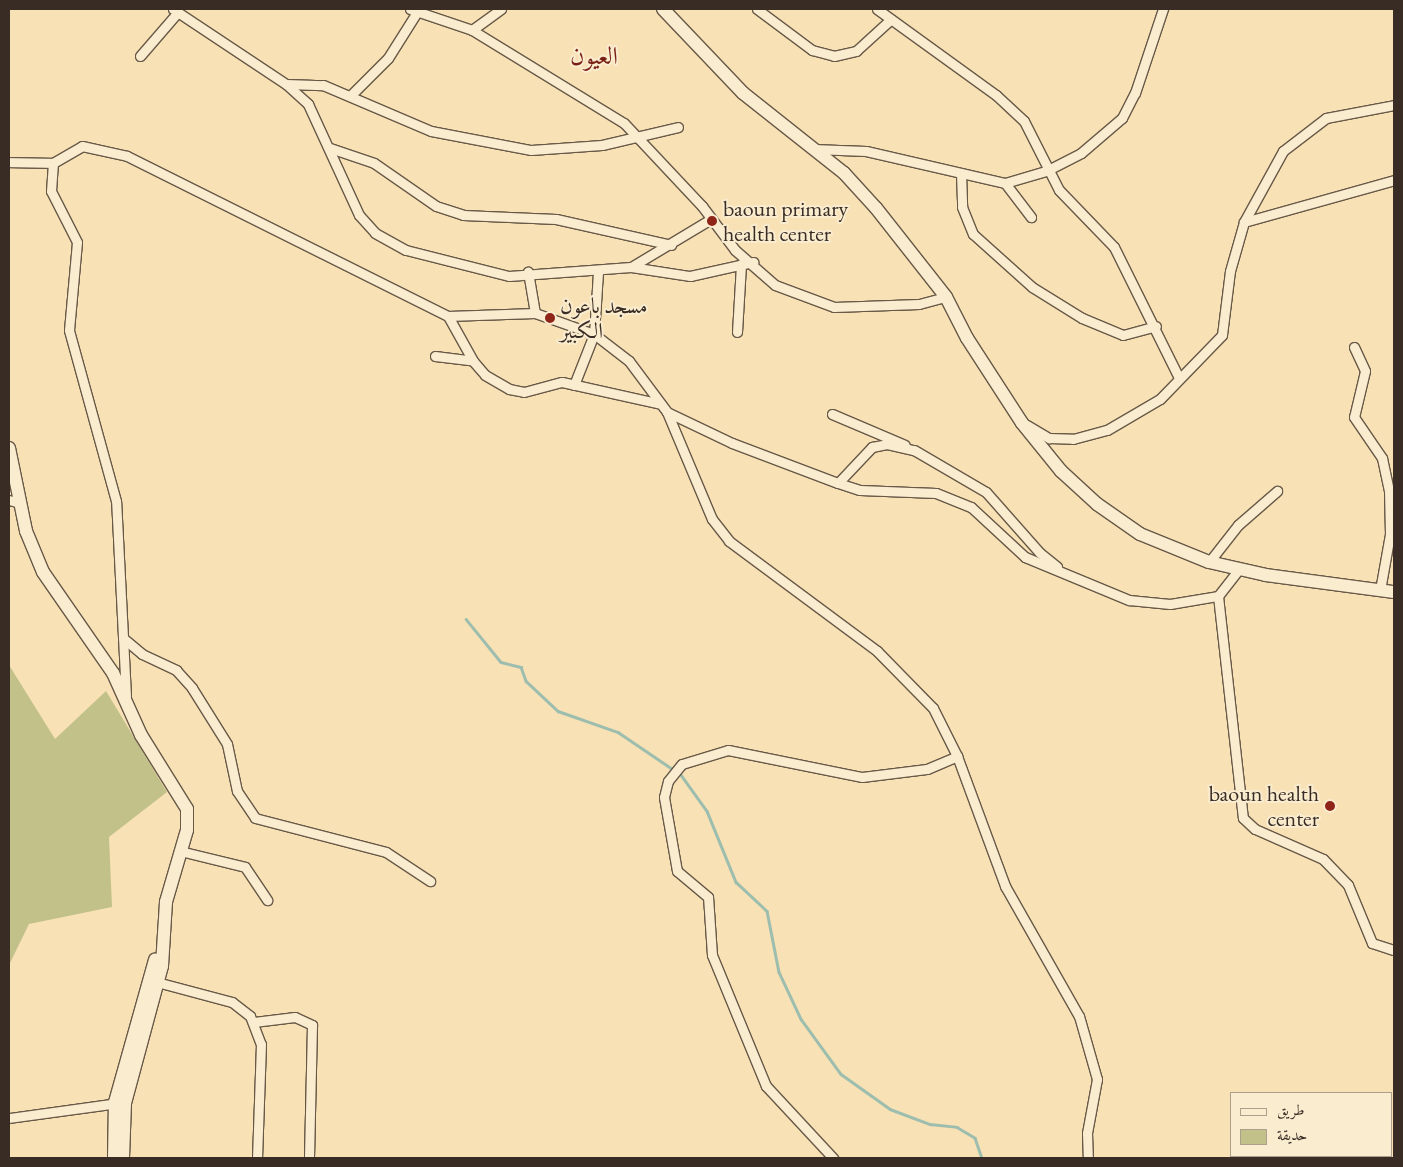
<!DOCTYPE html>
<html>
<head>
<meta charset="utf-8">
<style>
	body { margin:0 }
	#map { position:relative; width:1403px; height:1167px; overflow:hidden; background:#f8e1b5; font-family:"EB Garamond",Amiri,serif }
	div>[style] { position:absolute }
	.green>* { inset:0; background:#c2c18a }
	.stream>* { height:2.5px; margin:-1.25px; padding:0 1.25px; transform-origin:1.25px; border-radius:1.25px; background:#9dbeae }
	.roads { filter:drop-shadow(1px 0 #685948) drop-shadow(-1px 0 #685948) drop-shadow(0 1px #685948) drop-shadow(0 -1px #685948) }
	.street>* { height:9px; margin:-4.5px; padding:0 4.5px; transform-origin:4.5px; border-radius:4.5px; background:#faeccf }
	.secondary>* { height:12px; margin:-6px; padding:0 6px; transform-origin:6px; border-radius:6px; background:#faeccf }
	.dots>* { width:14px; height:14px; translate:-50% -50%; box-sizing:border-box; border:2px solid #faeccf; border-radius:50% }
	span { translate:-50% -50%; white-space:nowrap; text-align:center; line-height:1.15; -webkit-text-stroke:4px #faeccf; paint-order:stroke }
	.poi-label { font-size:22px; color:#382c24 }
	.left { translate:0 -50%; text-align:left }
	.right { translate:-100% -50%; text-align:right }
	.quarter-label { font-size:25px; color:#7a1f14 }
	.frame { position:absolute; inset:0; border:10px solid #382c24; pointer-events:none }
	.legend { position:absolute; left:1230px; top:1092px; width:162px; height:65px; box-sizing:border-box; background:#faeccf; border:1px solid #ac9f8b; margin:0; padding:6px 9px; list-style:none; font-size:15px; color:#382c24 }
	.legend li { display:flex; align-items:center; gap:10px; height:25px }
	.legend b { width:25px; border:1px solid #ac9f8b }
</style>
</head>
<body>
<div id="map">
	<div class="green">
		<i style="clip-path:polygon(9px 665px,55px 739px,106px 691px,167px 792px,109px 837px,112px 907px,29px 924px,9px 965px)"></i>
	</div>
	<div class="stream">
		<i style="left:466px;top:619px;width:55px;rotate:50.9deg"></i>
		<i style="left:501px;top:662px;width:21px;rotate:14deg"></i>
		<i style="left:521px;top:667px;width:15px;rotate:70deg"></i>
		<i style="left:526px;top:681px;width:44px;rotate:43.2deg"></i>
		<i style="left:558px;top:711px;width:64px;rotate:19.3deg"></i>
		<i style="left:618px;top:732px;width:68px;rotate:34.2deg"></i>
		<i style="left:679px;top:772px;width:48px;rotate:54.3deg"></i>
		<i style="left:707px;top:811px;width:77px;rotate:67.8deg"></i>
		<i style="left:736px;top:882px;width:42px;rotate:43.1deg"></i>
		<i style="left:767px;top:911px;width:62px;rotate:78.9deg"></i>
		<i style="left:779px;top:972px;width:52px;rotate:64.9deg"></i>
		<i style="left:801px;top:1019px;width:68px;rotate:54deg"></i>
		<i style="left:841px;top:1074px;width:60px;rotate:35.5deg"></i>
		<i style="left:890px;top:1109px;width:43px;rotate:20.6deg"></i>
		<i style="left:930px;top:1124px;width:27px;rotate:6deg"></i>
		<i style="left:957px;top:1127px;width:21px;rotate:31deg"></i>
		<i style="left:975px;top:1138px;width:21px;rotate:71deg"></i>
	</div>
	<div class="roads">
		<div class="street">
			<i style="left:173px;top:9px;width:136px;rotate:33.6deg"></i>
			<i style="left:286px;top:84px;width:30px;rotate:42deg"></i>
			<i style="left:308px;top:104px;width:122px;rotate:65.3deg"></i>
			<i style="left:359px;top:215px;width:24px;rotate:48deg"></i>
			<i style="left:375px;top:233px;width:35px;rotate:29deg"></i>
			<i style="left:406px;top:250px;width:106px;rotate:14.2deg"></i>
			<i style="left:509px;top:276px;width:122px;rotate:-4.2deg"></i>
			<i style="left:631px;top:267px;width:60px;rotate:8.7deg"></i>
			<i style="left:690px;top:276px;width:65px;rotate:-12.5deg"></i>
			<i style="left:410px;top:9px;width:65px;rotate:18.7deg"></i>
			<i style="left:472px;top:30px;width:178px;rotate:31.5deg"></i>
			<i style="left:624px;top:123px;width:114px;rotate:46.8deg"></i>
			<i style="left:702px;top:206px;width:55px;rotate:53.1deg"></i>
			<i style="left:735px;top:250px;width:53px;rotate:41.2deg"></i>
			<i style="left:775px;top:285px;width:63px;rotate:20.4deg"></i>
			<i style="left:834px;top:307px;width:85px;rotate:-2deg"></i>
			<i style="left:919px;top:304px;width:28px;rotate:-15deg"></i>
			<i style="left:757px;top:9px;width:69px;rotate:36.7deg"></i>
			<i style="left:812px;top:50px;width:23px;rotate:15deg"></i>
			<i style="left:834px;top:56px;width:23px;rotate:-13deg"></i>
			<i style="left:856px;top:51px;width:47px;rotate:-42.4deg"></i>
			<i style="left:877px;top:9px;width:147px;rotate:35.9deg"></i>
			<i style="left:996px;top:95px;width:38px;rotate:43deg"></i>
			<i style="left:1024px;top:121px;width:77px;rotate:63.1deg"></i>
			<i style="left:1059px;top:190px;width:79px;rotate:46deg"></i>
			<i style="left:1114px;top:247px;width:146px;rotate:63.6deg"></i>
			<i style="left:472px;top:30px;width:36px;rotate:-36deg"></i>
			<i style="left:140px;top:56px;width:58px;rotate:-49.2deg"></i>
			<i style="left:286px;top:84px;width:37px;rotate:2deg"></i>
			<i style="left:323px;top:85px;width:117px;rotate:23.1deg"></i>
			<i style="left:431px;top:131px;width:102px;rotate:10.8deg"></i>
			<i style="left:531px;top:150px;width:71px;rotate:-4deg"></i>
			<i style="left:602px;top:145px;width:78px;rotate:-13.3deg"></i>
			<i style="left:351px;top:95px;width:52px;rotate:-45deg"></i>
			<i style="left:388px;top:58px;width:54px;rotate:-57.8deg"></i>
			<i style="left:330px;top:148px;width:46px;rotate:18.8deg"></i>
			<i style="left:374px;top:163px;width:75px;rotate:34.7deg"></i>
			<i style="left:436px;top:206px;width:28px;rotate:18deg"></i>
			<i style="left:463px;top:215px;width:93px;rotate:2.5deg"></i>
			<i style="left:556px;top:219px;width:118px;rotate:12.7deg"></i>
			<i style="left:813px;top:149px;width:53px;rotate:2.2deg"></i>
			<i style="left:866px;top:151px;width:143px;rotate:13deg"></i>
			<i style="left:1005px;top:183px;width:43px;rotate:-16.3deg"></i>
			<i style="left:1046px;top:171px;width:39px;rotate:-27deg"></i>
			<i style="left:1081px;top:153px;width:54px;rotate:-40.5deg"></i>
			<i style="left:1122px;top:118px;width:28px;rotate:-63deg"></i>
			<i style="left:1135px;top:93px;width:89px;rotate:-71.6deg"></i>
			<i style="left:9px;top:162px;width:44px;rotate:1.3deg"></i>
			<i style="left:961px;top:173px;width:34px;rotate:88deg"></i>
			<i style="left:962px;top:207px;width:29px;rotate:68deg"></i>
			<i style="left:973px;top:234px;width:79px;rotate:41.9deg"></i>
			<i style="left:1032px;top:287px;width:59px;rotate:31.8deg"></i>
			<i style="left:1082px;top:318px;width:44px;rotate:22.5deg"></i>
			<i style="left:1123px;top:335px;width:34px;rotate:-15deg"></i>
			<i style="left:1005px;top:183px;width:43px;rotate:52.6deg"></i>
			<i style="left:1244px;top:222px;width:156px;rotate:-15.6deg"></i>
			<i style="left:631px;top:267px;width:93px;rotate:-31deg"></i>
			<i style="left:535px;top:313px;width:63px;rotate:19.6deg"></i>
			<i style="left:594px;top:334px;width:44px;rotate:37.6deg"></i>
			<i style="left:629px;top:361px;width:64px;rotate:53.3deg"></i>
			<i style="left:667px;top:412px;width:116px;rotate:67.2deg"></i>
			<i style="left:712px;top:519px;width:28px;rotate:52deg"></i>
			<i style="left:729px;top:541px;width:184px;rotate:36.6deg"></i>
			<i style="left:877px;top:651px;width:80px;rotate:45.5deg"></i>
			<i style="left:933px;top:708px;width:54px;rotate:63.4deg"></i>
			<i style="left:957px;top:756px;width:139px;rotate:69.7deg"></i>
			<i style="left:1005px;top:886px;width:150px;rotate:60.4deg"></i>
			<i style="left:1079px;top:1016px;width:66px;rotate:74.1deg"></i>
			<i style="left:1097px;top:1079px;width:55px;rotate:100.5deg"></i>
			<i style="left:1087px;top:1133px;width:25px;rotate:88deg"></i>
			<i style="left:448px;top:316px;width:51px;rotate:60.9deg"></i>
			<i style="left:473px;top:361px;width:18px;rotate:49deg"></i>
			<i style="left:485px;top:375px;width:28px;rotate:30deg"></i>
			<i style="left:509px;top:389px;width:15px;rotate:11deg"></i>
			<i style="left:524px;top:392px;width:39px;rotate:-15deg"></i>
			<i style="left:562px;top:382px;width:101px;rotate:12.5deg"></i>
			<i style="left:737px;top:332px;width:68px;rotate:-86.6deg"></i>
			<i style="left:1354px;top:347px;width:26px;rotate:65deg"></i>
			<i style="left:1365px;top:371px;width:47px;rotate:103.4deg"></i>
			<i style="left:1354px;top:417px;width:50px;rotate:55.7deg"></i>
			<i style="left:1382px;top:458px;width:33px;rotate:78deg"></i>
			<i style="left:1389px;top:490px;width:44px;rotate:88.7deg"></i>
			<i style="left:1390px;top:534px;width:57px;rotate:100.1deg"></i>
			<i style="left:435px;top:356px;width:38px;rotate:7deg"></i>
			<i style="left:574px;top:385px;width:55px;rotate:-68.6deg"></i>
			<i style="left:594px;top:334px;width:62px;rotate:-86.3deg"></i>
			<i style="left:667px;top:412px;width:72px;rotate:25.5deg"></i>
			<i style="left:732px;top:443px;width:113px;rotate:20.7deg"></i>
			<i style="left:838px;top:483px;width:23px;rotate:18deg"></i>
			<i style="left:860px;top:490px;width:76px;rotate:2.3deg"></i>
			<i style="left:936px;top:493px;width:38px;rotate:22deg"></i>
			<i style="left:971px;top:507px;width:74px;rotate:42.8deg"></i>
			<i style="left:1025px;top:557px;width:113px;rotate:22.5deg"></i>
			<i style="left:1129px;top:600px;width:41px;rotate:5.6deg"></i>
			<i style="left:1170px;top:604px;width:49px;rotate:-9.5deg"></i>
			<i style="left:1218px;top:596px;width:33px;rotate:-52deg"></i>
			<i style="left:832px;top:414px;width:79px;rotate:23deg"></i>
			<i style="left:1027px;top:425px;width:26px;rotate:31deg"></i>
			<i style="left:1049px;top:438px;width:24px;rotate:2deg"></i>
			<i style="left:1073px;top:439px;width:35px;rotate:-15deg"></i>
			<i style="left:1107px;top:430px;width:61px;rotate:-30.3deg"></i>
			<i style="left:1160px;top:399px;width:89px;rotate:-45.9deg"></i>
			<i style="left:1222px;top:335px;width:64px;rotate:-82.9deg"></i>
			<i style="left:1230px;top:271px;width:51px;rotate:-74.1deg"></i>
			<i style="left:1244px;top:222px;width:81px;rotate:-61.2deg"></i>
			<i style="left:1283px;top:151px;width:54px;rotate:-37.5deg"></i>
			<i style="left:1326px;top:118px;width:69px;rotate:-10.8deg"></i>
			<i style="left:838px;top:483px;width:50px;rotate:-46.6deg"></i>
			<i style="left:872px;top:447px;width:15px;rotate:-11deg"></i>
			<i style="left:887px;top:444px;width:28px;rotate:13deg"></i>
			<i style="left:914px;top:450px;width:83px;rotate:30.3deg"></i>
			<i style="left:986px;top:492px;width:81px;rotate:48.5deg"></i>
			<i style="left:1040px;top:553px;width:22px;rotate:39deg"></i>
			<i style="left:9px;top:500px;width:11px;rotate:15deg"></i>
			<i style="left:1209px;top:562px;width:47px;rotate:-51.9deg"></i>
			<i style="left:1238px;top:525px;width:52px;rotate:-41.1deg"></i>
			<i style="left:1218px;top:596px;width:223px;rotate:83.6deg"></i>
			<i style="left:1243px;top:818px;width:16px;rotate:43deg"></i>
			<i style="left:1255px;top:829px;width:74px;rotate:23.8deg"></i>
			<i style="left:1323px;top:859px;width:36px;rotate:46deg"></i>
			<i style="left:1348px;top:885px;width:63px;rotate:67.5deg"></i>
			<i style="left:1372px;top:943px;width:23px;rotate:18deg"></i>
			<i style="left:123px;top:638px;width:25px;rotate:40deg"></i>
			<i style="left:142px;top:654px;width:38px;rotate:25deg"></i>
			<i style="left:176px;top:670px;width:24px;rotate:48deg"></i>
			<i style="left:192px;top:688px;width:66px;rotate:58deg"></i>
			<i style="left:227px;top:744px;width:48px;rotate:78deg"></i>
			<i style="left:237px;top:791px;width:32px;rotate:56deg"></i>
			<i style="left:255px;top:818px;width:135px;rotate:14.5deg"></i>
			<i style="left:386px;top:852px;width:53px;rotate:33.4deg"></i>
			<i style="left:126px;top:696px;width:195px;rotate:-92.9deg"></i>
			<i style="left:116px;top:501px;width:177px;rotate:-105.4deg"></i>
			<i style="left:69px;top:330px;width:88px;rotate:-84.8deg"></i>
			<i style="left:77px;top:242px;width:57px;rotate:-117deg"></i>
			<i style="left:51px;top:191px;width:28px;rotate:-86deg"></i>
			<i style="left:53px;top:163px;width:34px;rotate:-30deg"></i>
			<i style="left:82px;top:146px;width:46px;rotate:12.5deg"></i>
			<i style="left:127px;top:156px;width:359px;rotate:26.5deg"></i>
			<i style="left:448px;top:316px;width:87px;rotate:-2deg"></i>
			<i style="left:535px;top:313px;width:42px;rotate:-99.7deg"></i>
			<i style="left:180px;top:851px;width:67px;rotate:13.8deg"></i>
			<i style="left:245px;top:867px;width:40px;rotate:56deg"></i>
			<i style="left:153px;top:981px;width:82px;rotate:14.9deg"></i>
			<i style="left:232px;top:1002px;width:23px;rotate:38deg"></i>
			<i style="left:250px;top:1016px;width:30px;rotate:69deg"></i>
			<i style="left:261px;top:1044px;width:114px;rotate:92deg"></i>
			<i style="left:254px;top:1022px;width:41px;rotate:-7deg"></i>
			<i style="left:295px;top:1017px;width:19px;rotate:25deg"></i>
			<i style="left:312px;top:1025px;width:133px;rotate:91.3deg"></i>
			<i style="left:9px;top:1118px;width:111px;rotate:-7.8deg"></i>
			<i style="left:833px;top:1158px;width:98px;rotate:-132.9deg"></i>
			<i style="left:766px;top:1086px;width:142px;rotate:-112.4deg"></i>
			<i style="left:712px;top:955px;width:58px;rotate:-93.9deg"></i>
			<i style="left:708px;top:897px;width:40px;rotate:-140deg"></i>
			<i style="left:677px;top:871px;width:75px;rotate:-100deg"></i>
			<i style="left:664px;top:797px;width:16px;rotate:-76deg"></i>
			<i style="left:668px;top:781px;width:22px;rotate:-51deg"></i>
			<i style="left:682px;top:764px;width:48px;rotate:-16.9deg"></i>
			<i style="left:728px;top:750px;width:137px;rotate:11.4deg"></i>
			<i style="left:862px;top:777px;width:65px;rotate:-7deg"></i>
			<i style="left:927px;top:769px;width:33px;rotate:-23deg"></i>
		</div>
		<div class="secondary">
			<i style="left:663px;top:9px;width:116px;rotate:46.4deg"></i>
			<i style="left:743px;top:93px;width:129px;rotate:38.4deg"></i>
			<i style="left:844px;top:173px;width:47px;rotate:47.6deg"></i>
			<i style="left:876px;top:208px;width:113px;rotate:51.8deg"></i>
			<i style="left:946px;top:297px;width:46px;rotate:62.9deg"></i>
			<i style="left:967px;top:338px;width:101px;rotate:57.1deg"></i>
			<i style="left:1022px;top:423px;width:62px;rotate:50.9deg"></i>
			<i style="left:1061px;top:471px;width:49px;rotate:42.5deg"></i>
			<i style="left:1097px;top:504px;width:52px;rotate:34.9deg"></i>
			<i style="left:1140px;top:534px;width:74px;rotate:22.1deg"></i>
			<i style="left:1209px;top:562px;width:58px;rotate:12.8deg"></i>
			<i style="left:1266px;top:575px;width:129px;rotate:7.6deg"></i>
			<i style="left:9px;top:448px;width:85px;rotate:78.4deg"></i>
			<i style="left:26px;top:531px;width:44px;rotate:67.5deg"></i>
			<i style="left:43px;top:572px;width:123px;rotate:55.3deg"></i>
			<i style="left:113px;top:673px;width:68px;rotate:65.7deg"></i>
			<i style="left:141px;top:735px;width:87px;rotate:58.1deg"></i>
			<i style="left:187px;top:809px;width:21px;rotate:90deg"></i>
			<i style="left:187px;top:830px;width:75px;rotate:106.3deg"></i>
			<i style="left:166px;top:902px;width:64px;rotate:93.6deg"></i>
			<i style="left:162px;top:966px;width:142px;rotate:105.1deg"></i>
			<i style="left:125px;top:1103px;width:55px;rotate:92.1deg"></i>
			<i style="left:114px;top:1158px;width:56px;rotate:-89deg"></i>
			<i style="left:115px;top:1102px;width:148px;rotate:-74.3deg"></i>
		</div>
	</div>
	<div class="dots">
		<i style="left:712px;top:221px;background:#8f2418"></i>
		<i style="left:550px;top:318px;background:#8f2418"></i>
		<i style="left:1330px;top:806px;background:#8f2418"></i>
	</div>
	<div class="poi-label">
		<span class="left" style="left:723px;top:221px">baoun primary<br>health center</span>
		<span class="left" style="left:560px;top:318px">مسجد باعون<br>الكبير</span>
		<span class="right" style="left:1319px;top:806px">baoun health<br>center</span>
	</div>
	<div class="quarter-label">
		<span style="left:594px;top:55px">العيون</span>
	</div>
	<div class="frame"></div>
	<ul class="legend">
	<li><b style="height:6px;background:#faeccf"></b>طريق</li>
	<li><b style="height:14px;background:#c2c18a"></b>حديقة</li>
	</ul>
</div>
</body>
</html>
